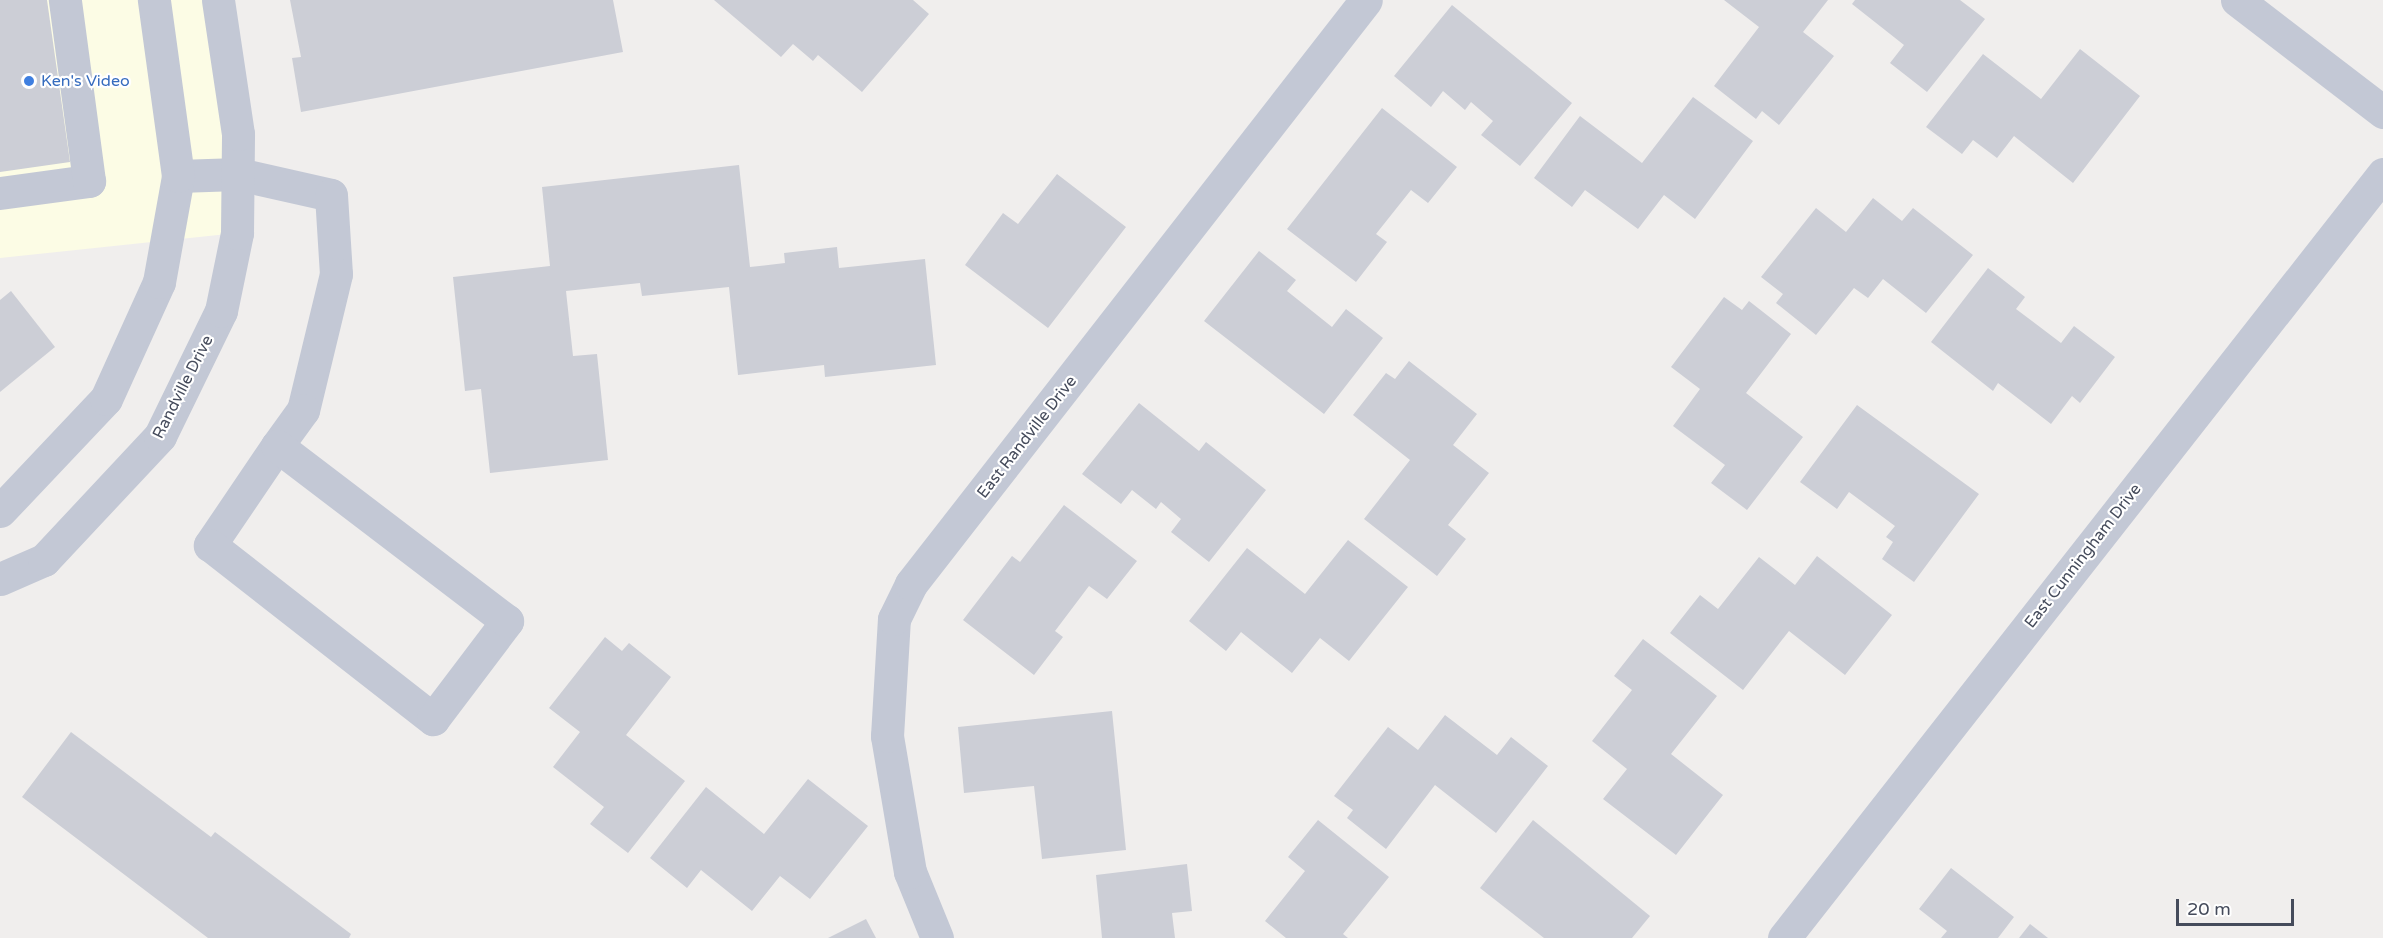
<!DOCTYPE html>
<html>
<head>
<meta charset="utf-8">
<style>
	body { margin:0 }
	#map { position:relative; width:2383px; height:938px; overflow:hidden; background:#f0eeed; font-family:"Varela Round",sans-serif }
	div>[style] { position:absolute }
	.commercial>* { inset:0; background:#fcfce5 }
	.building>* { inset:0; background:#ccced6 }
	.minor>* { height:33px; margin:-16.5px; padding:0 16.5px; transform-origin:16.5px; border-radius:16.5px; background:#c3c8d5 }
	.dots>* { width:16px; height:16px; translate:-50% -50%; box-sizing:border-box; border:3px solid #fff; border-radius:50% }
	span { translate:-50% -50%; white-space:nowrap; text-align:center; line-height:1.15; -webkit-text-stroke:4.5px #fff; paint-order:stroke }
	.shop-label { font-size:16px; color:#366cbe }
	.left { translate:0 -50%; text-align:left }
	.street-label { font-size:16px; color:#454b5b }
	.scale { position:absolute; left:2176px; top:899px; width:118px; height:27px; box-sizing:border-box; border:3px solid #454b5b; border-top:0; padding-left:8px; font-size:18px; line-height:21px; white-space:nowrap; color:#454b5b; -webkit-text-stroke:4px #fff; paint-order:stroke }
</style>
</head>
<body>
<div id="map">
	<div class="commercial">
		<i style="clip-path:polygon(0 0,210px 0,237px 233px,0 258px)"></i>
	</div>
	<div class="building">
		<i style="clip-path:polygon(0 0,47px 0,70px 162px,0 172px)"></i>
		<i style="clip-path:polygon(290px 0,613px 0,623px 52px,301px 112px,292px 58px,301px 57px)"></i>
		<i style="clip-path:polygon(714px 0,913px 0,929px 14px,862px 92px,818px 55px,813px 61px,793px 44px,781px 57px)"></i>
		<i style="clip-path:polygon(1724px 0,1828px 0,1803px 32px,1834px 56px,1779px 125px,1762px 111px,1756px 119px,1714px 86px,1759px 27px)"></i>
		<i style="clip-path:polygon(1855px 0,1960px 0,1985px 19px,1927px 92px,1890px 63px,1904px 45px,1852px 4px)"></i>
		<i style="clip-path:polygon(1452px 5px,1572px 103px,1520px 166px,1481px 135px,1493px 121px,1471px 102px,1465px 110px,1443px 91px,1431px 107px,1394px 76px)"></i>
		<i style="clip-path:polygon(2080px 49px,2140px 96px,2073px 183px,2014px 136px,1997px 158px,1973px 140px,1962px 154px,1926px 127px,1983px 54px,2041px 99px)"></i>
		<i style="clip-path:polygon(1693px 97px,1753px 141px,1695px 219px,1664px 195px,1638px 229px,1585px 190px,1572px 207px,1534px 178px,1580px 116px,1642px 163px)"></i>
		<i style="clip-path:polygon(1382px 108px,1457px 167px,1428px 203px,1411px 190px,1376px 234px,1387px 242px,1356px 282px,1287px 229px)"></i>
		<i style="clip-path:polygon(739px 165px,750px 267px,785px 263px,784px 253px,837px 247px,839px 268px,925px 259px,936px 365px,825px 377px,824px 365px,738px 375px,729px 287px,642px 296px,640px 283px,566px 291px,573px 356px,597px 354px,608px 460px,490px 473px,481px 389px,465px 391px,453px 277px,550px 266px,542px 187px)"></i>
		<i style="clip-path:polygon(1057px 174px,1126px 227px,1048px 328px,965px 265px,1003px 213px,1018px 224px)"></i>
		<i style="clip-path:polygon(1873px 198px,1902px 221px,1913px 208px,1973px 255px,1926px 313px,1883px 279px,1868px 298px,1854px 288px,1816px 335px,1776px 303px,1783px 294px,1761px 277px,1816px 208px,1846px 232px)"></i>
		<i style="clip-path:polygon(1259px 251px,1296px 280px,1287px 291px,1332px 327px,1346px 309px,1383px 338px,1324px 414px,1204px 321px)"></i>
		<i style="clip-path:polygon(1988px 268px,2025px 297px,2016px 309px,2061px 343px,2074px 326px,2115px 357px,2080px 403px,2072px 396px,2051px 424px,1998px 383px,1993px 391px,1931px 342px)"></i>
		<i style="clip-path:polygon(11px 291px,55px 347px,0 392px,0 300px)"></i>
		<i style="clip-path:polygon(1724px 297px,1742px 310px,1749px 301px,1791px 334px,1746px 393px,1803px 437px,1747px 510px,1711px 483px,1725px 465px,1673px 426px,1700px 389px,1671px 367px)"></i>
		<i style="clip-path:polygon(1409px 361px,1477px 414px,1453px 445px,1489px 473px,1448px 525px,1466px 539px,1437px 576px,1364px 519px,1410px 460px,1353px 415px,1386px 373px,1395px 379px)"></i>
		<i style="clip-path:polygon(1139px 403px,1199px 451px,1206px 442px,1266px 490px,1209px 562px,1171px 532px,1181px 519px,1161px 502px,1156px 509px,1132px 490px,1121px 504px,1082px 474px)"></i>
		<i style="clip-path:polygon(1857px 405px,1979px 494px,1914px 582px,1882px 559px,1893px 542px,1886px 537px,1895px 526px,1849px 492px,1837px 509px,1800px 482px)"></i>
		<i style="clip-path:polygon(1064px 505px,1137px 561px,1107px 599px,1089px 586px,1055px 631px,1063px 637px,1034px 675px,963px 620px,1012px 556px,1020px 562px)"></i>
		<i style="clip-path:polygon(1348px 540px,1408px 587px,1349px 661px,1320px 638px,1292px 673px,1241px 632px,1226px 651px,1189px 621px,1247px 548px,1305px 594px)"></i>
		<i style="clip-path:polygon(1817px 556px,1892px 615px,1845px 675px,1789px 631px,1743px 690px,1670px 633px,1700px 595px,1718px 609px,1759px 557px,1795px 585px)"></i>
		<i style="clip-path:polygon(605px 637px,622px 651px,629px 643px,671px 677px,626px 735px,685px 781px,628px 853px,590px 824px,604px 807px,553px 767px,580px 732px,549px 708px)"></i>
		<i style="clip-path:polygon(1643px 639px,1717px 696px,1671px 754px,1723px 795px,1676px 855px,1603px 799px,1627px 769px,1592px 741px,1632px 690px,1614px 676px)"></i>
		<i style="clip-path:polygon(1112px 711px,1126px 850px,1042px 859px,1034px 786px,964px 793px,958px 727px)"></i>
		<i style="clip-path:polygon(1445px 715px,1497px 755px,1511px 737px,1548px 766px,1496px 833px,1435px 785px,1386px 849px,1347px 818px,1353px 810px,1334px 796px,1388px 727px,1418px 750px)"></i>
		<i style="clip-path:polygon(71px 732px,211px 837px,215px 832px,351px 934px,349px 938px,208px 938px,22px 797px)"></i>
		<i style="clip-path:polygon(808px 779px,868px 826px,810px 899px,780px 876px,752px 911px,701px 870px,687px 888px,650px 858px,706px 787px,764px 834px)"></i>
		<i style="clip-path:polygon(1318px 820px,1389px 877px,1343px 934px,1348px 938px,1286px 938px,1265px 921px,1305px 871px,1288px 857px)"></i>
		<i style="clip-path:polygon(1533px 820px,1650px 916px,1632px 938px,1544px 938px,1480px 888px)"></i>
		<i style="clip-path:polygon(1187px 864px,1192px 911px,1172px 913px,1175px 938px,1102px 938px,1096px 875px)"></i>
		<i style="clip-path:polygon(1951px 868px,2014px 917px,1998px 938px,1941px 938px,1947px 931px,1919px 909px)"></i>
		<i style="clip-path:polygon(866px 919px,876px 938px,828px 938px)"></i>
		<i style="clip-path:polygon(2030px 924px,2048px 938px,2019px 938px)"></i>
	</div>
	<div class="minor">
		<i style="left:2237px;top:0;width:184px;rotate:37.5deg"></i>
		<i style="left:178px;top:176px;width:60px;rotate:-1.9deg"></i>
		<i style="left:238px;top:174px;width:95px;rotate:12.7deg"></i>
		<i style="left:331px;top:195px;width:79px;rotate:86.4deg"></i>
		<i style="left:336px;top:274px;width:140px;rotate:103.6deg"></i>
		<i style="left:303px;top:410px;width:44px;rotate:125.8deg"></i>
		<i style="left:277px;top:446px;width:120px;rotate:124.1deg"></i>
		<i style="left:210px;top:545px;width:283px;rotate:38deg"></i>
		<i style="left:433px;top:719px;width:123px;rotate:-52.9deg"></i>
		<i style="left:507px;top:621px;width:289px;rotate:-142.7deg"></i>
		<i style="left:0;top:193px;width:90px;rotate:-7.7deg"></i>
		<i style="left:89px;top:181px;width:183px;rotate:-97.6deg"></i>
		<i style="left:0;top:511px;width:154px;rotate:-46.6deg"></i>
		<i style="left:106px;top:399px;width:128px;rotate:-65.6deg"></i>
		<i style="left:159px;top:282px;width:108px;rotate:-79.8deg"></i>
		<i style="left:178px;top:176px;width:178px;rotate:-97.8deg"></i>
		<i style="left:0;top:579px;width:48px;rotate:-23.4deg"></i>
		<i style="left:44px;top:560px;width:170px;rotate:-46.9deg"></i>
		<i style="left:160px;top:436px;width:139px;rotate:-64deg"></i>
		<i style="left:221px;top:311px;width:80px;rotate:-78.4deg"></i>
		<i style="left:237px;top:233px;width:99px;rotate:-89.4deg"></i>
		<i style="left:238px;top:134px;width:135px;rotate:-98.5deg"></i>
		<i style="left:937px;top:938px;width:71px;rotate:-112.2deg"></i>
		<i style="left:910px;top:872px;width:138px;rotate:-99.6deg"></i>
		<i style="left:887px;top:736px;width:117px;rotate:-86.6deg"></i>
		<i style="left:894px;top:619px;width:39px;rotate:-64deg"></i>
		<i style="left:911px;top:584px;width:740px;rotate:-52.08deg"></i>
		<i style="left:1784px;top:938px;width:971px;rotate:-51.9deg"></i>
	</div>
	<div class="dots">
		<i style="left:29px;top:81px;background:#3f7fe0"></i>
	</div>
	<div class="shop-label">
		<span class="left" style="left:41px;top:81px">Ken's Video</span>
	</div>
	<div class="street-label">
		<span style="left:183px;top:387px;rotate:-63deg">Randville Drive</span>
		<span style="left:1027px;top:437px;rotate:-52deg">East Randville Drive</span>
		<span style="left:2083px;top:556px;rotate:-52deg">East Cunningham Drive</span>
	</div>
	<div class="scale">20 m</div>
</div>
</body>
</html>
